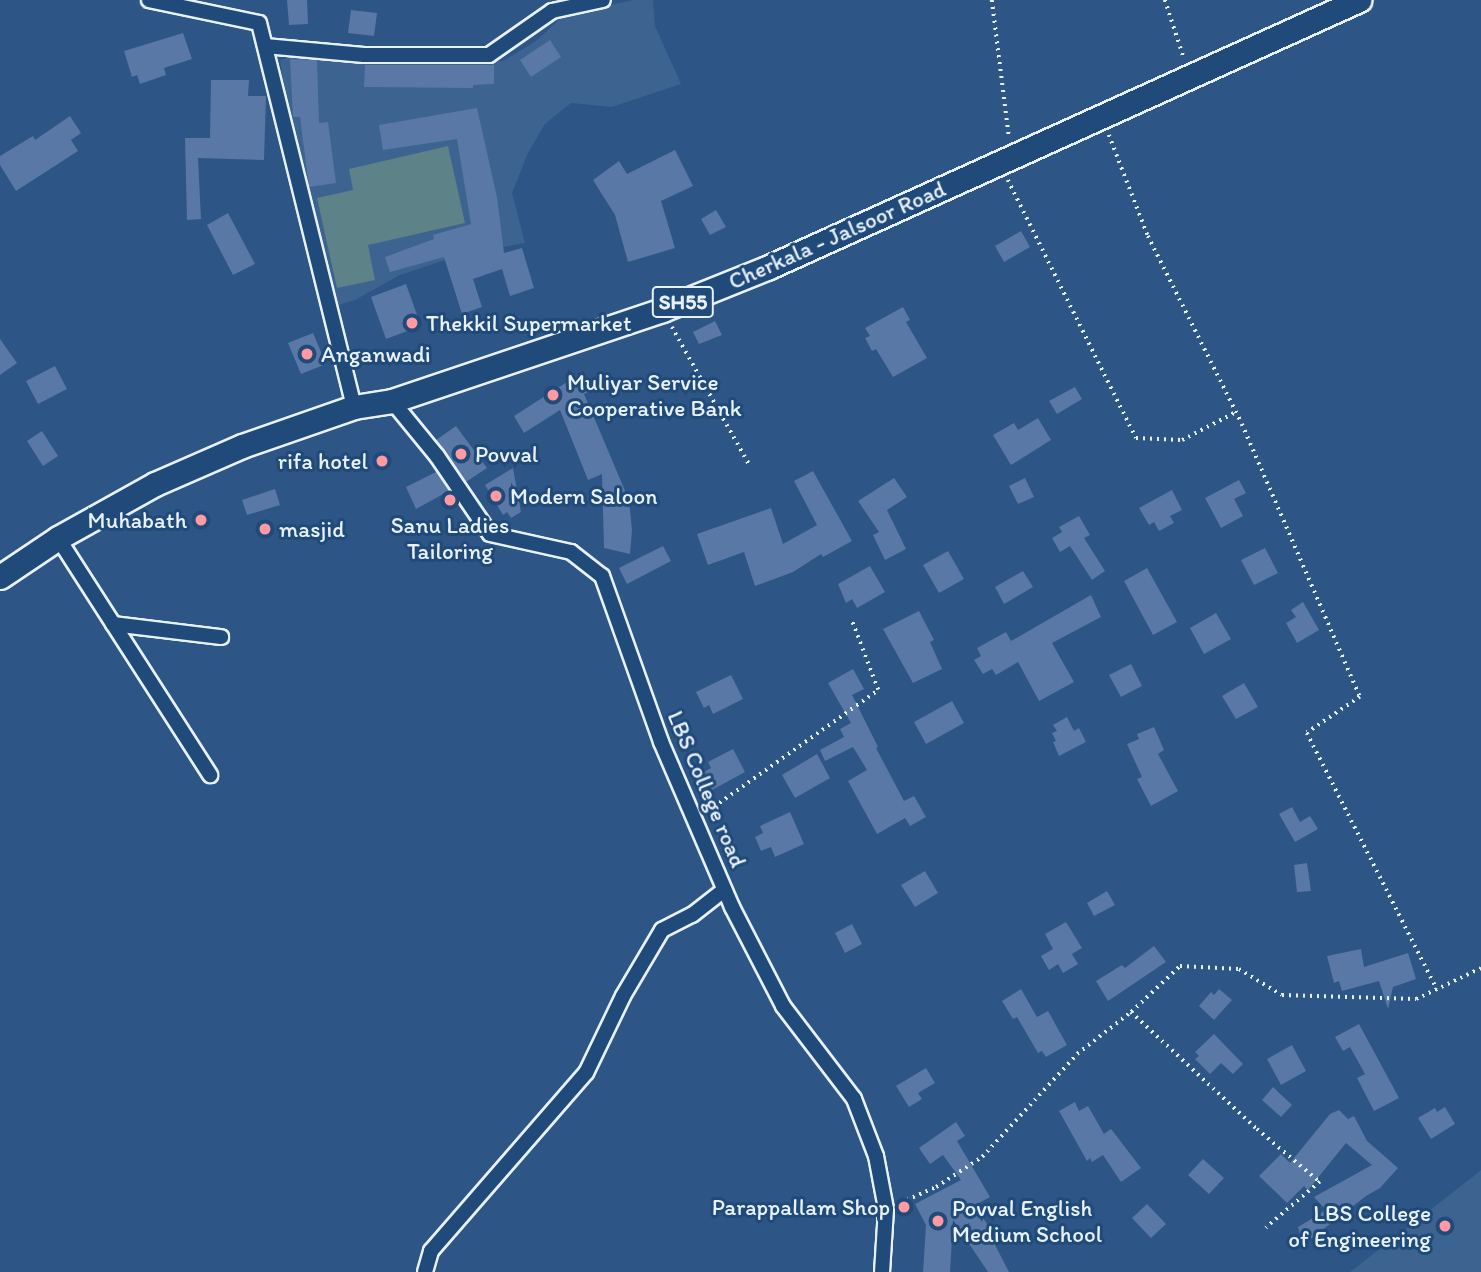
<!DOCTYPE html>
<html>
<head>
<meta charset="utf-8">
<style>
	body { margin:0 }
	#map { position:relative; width:1481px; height:1272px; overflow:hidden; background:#2d5585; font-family:Itim,sans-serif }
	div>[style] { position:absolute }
	.built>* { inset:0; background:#3d6391 }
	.green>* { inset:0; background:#5d8287 }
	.building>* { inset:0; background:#5978a5 }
	.path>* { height:3.5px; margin-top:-1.75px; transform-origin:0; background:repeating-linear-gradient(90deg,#e8f1f8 0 2px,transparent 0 7px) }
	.roads { filter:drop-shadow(2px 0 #e8f1f8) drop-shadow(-2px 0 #e8f1f8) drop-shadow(0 2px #e8f1f8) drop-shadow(0 -2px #e8f1f8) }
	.minor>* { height:14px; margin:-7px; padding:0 7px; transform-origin:7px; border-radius:7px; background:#1f4a7a }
	.primary>* { height:23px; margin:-11.5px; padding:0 11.5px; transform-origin:11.5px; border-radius:11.5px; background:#1f4a7a }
	.dots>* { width:19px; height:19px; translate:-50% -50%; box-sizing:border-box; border:4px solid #1f4a7a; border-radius:50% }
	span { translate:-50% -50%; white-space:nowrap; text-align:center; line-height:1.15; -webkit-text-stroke:6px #1f4a7a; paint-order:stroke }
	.shield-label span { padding:2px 5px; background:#1f4a7a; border:2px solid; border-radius:5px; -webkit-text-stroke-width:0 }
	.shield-label { font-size:21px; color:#e8f1f8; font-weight:700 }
	.street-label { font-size:23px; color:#e8f1f8 }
	.poi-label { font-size:23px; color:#e8f1f8 }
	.left { translate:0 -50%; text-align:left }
	.right { translate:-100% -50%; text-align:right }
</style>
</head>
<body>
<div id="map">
	<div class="built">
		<i style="clip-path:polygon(633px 0,653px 0,655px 26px,681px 84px,612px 107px,571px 103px,545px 124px,528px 153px,512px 193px,525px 243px,463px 254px,400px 275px,355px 300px,332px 307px,290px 126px,280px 60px,301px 54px,362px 63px,503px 61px,536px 41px,563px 16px)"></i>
		<i style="clip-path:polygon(1481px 1170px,1481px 1272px,1350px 1272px,1470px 1179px)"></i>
	</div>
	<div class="green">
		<i style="clip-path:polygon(448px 146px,465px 223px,368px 245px,375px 280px,337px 288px,317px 198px,353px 190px,349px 169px)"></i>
	</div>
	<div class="building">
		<i style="clip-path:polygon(287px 0,307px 0,308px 24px,289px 25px)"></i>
		<i style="clip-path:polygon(351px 10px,377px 13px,374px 36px,348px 33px)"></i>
		<i style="clip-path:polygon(183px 33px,192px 59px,164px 68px,166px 75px,140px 84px,137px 75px,132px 77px,124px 51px)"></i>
		<i style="clip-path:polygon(550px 40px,561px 57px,531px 77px,520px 60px)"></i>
		<i style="clip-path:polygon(290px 59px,317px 60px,319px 123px,328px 122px,336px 183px,309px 187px,300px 117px,293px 117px)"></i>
		<i style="clip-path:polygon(365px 65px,494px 65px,494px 84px,473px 85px,473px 88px,364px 87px)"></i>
		<i style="clip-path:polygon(211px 80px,249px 80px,248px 96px,266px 96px,264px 160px,198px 158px,201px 219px,187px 220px,185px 138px,210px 138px)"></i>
		<i style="clip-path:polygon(477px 108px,497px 197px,504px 253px,522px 248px,534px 288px,510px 296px,502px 269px,473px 279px,482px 307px,462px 314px,444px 257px,390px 272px,385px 257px,434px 239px,433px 235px,471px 224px,457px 139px,383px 150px,379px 125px)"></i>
		<i style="clip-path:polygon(70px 116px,81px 133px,71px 140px,78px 151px,16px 191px,0 165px,0 156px,33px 136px,35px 140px)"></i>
		<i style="clip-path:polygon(675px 150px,693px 186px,661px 201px,675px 248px,628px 262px,615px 215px,593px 180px,619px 161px,627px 174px)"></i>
		<i style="clip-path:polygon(716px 210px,726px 227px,710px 235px,701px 219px)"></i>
		<i style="clip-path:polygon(228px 213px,255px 264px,233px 275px,207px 225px)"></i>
		<i style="clip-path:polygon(1021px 231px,1030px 247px,1004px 262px,995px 246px)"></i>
		<i style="clip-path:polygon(406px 284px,421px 326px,386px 339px,371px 297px)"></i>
		<i style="clip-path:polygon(903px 307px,910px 320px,906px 322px,927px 358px,893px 377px,876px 349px,872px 351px,865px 338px,870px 336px,865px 328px)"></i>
		<i style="clip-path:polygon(715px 321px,722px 335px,699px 344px,693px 332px)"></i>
		<i style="clip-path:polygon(313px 333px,326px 364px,301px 374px,288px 343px)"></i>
		<i style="clip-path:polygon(0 339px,17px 363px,0 375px)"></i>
		<i style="clip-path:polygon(55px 366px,67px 389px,38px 404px,26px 381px)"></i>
		<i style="clip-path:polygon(581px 373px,592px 390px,584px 394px,629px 500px,632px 530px,630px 554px,604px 548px,602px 474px,588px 480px,560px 410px,524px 433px,514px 416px)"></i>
		<i style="clip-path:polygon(1075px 387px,1082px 399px,1057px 414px,1049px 401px)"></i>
		<i style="clip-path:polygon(1038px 418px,1051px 440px,1011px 465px,993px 435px,1014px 423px,1018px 430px)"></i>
		<i style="clip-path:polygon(456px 426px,487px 468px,466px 482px,436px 440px)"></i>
		<i style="clip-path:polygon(42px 431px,58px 456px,43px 466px,27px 441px)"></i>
		<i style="clip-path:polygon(513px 468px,521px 512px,511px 518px,507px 512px,503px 515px,485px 485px)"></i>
		<i style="clip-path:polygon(813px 471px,852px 541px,823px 557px,821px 554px,793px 572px,755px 586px,744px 552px,708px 565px,697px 534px,771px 508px,783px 544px,817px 525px,794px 481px)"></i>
		<i style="clip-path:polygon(436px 472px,449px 491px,416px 509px,406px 487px)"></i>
		<i style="clip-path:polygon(894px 478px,907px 497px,887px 510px,906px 549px,885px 560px,873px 535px,879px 532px,858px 501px)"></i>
		<i style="clip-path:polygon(1025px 478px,1034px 497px,1018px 504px,1009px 486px)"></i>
		<i style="clip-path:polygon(1239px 480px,1246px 493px,1234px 499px,1243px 516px,1221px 528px,1205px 498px)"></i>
		<i style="clip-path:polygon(275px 489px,280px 505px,247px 515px,242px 500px)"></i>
		<i style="clip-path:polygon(1172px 490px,1182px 510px,1170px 516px,1174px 523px,1159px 531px,1154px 522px,1149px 525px,1139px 508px)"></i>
		<i style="clip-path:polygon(1079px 516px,1090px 535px,1084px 538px,1105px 571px,1092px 580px,1070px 546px,1060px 552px,1052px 538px,1062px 532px,1059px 527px)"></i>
		<i style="clip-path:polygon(663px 546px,671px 561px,627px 584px,619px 568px)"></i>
		<i style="clip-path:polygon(1265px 548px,1278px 573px,1254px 585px,1241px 560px)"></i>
		<i style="clip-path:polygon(948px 551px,964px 579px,939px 593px,923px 565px)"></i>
		<i style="clip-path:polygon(870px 566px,885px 592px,857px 608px,852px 599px,846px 603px,838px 584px)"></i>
		<i style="clip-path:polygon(1147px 568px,1177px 622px,1153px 635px,1124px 581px)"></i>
		<i style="clip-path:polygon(1023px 571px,1033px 587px,1004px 604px,995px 587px)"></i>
		<i style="clip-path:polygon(1091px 595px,1101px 617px,1052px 643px,1074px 682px,1039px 701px,1018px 662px,996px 675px,992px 669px,983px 674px,974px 660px,981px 656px,977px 648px,1006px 632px,1011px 641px)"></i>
		<i style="clip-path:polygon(1303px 602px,1319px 630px,1297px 643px,1286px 623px,1296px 617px,1291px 610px)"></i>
		<i style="clip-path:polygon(919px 611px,934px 640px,930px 642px,942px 669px,913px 683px,883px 629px)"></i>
		<i style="clip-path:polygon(1216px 613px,1231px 639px,1204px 654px,1190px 628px)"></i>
		<i style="clip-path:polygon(1131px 664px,1142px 686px,1121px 697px,1109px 675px)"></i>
		<i style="clip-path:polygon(853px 669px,864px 689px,852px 695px,878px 747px,876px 748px,904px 801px,914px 796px,926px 817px,910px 826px,905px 818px,877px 834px,848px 781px,867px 770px,853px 747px,825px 761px,820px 750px,844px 737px,840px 729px,851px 723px,828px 683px)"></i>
		<i style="clip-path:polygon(731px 675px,743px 699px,713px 714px,709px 705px,704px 708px,696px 692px)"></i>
		<i style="clip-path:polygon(1244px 683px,1258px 707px,1236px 719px,1222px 696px)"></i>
		<i style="clip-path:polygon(952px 701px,964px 723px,926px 744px,914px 722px)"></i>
		<i style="clip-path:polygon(1067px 717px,1074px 731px,1079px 728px,1086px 742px,1059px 756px,1053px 742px,1056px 741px,1052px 733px,1057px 731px,1053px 725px)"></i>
		<i style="clip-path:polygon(1154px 727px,1164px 750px,1158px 754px,1178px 791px,1151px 806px,1137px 779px,1142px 777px,1127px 744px,1139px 739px,1137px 734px)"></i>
		<i style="clip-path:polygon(733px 749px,745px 772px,712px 790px,702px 773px,711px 768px,708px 762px)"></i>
		<i style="clip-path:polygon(817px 754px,830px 778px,795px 798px,782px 775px)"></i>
		<i style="clip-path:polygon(1292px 807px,1300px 822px,1310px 816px,1318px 829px,1295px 842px,1279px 814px)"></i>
		<i style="clip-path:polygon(790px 812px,804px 844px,775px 857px,771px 847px,761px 851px,755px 837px,763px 833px,760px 826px)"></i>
		<i style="clip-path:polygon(1307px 863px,1311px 891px,1297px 892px,1294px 865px)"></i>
		<i style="clip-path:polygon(925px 871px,938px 893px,915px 907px,901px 885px)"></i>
		<i style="clip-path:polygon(1107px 891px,1115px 905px,1094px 916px,1087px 903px)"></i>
		<i style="clip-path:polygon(1066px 922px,1082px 948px,1072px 954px,1078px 964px,1063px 973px,1058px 964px,1049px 970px,1041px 956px,1053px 949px,1045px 934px)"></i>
		<i style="clip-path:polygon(852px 924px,862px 944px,845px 953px,835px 933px)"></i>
		<i style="clip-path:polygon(1154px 946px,1166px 962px,1108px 1001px,1096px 981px,1122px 965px,1125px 968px)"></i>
		<i style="clip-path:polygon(1361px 949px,1364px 967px,1408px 953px,1416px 979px,1393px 987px,1388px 1009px,1379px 981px,1342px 991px,1339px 981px,1334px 983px,1327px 956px)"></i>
		<i style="clip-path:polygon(1021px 989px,1037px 1017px,1048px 1011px,1067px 1045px,1046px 1057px,1042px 1051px,1038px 1053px,1017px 1017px,1013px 1019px,1002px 1001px)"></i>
		<i style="clip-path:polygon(1219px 989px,1232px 1000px,1214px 1020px,1199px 1006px,1211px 992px,1214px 995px)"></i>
		<i style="clip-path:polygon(1359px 1024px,1399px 1098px,1374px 1111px,1357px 1078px,1365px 1074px,1350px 1047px,1343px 1051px,1335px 1037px)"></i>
		<i style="clip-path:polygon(1214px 1034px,1243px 1064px,1233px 1074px,1221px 1063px,1210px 1074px,1195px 1059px,1199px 1056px,1195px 1052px)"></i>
		<i style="clip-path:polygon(1292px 1045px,1306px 1071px,1281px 1085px,1267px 1059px)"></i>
		<i style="clip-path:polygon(926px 1068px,935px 1083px,918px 1093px,922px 1099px,909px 1107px,896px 1086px)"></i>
		<i style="clip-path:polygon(1273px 1087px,1292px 1105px,1281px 1117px,1262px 1100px)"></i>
		<i style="clip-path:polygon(1075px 1102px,1079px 1111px,1088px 1106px,1104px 1134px,1111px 1129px,1141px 1168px,1121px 1182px,1103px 1155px,1092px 1162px,1090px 1158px,1087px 1161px,1059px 1111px)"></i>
		<i style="clip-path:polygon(1445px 1107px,1455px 1124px,1431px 1139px,1418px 1118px,1435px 1108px,1437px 1112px)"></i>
		<i style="clip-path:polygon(1339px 1110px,1348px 1119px,1354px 1116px,1367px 1141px,1398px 1168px,1380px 1188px,1366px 1196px,1303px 1245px,1298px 1227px,1326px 1210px,1314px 1197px,1372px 1165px,1346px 1143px,1308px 1190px,1304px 1186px,1287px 1203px,1259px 1176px,1281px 1154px,1290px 1163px,1330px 1114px)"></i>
		<i style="clip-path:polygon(956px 1122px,965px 1136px,957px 1141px,990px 1197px,975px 1205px,999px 1243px,995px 1245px,1009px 1272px,988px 1272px,953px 1220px,950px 1272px,923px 1272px,926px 1225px,915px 1204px,961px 1180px,943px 1155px,930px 1164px,919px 1148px)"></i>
		<i style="clip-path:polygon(1203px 1159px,1224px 1178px,1209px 1194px,1188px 1175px)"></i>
		<i style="clip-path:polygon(1147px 1204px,1166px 1224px,1151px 1238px,1132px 1218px)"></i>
	</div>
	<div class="path">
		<i style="left:992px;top:0;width:138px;rotate:82.9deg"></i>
		<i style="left:1165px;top:0;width:61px;rotate:71.9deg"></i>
		<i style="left:1109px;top:135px;width:108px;rotate:68.9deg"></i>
		<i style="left:1148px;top:236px;width:210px;rotate:63.4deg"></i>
		<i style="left:1242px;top:424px;width:297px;rotate:66.6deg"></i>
		<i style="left:1360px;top:697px;width:64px;rotate:145.8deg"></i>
		<i style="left:1307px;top:733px;width:287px;rotate:63.1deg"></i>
		<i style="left:1008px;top:180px;width:288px;rotate:63.6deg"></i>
		<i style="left:1136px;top:438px;width:46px;rotate:2.5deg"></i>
		<i style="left:1182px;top:440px;width:61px;rotate:-27.4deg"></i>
		<i style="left:672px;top:327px;width:157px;rotate:60.7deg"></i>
		<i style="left:708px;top:811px;width:209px;rotate:-35.4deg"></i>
		<i style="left:878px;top:690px;width:76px;rotate:-110.8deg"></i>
		<i style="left:1131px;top:1012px;width:172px;rotate:42.9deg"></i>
		<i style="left:1257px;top:1129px;width:82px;rotate:40.1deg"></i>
		<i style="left:1320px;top:1182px;width:71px;rotate:139.6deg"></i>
		<i style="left:900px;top:1203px;width:39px;rotate:-24deg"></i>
		<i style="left:936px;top:1187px;width:55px;rotate:-33.1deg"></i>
		<i style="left:982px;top:1157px;width:140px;rotate:-47.3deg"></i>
		<i style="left:1077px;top:1054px;width:68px;rotate:-37.9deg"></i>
		<i style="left:1131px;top:1012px;width:67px;rotate:-43.2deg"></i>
		<i style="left:1180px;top:966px;width:59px;rotate:2.9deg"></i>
		<i style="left:1239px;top:969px;width:50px;rotate:31.2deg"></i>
		<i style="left:1282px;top:995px;width:134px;rotate:1.7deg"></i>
		<i style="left:1416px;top:999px;width:72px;rotate:-25.5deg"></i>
	</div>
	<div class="roads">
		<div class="minor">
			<i style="left:149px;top:0;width:112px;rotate:11.8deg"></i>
			<i style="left:259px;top:23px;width:396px;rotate:76.1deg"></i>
			<i style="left:265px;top:46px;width:99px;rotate:5.2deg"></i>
			<i style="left:364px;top:55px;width:125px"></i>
			<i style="left:489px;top:55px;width:77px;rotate:-34.9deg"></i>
			<i style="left:552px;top:11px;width:52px;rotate:-12.2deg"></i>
			<i style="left:392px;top:401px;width:71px;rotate:50.7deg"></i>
			<i style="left:437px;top:456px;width:94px;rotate:55.8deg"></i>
			<i style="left:490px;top:534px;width:83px;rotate:12.5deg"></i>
			<i style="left:571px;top:552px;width:39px;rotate:38deg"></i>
			<i style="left:602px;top:576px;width:176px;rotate:70.4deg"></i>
			<i style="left:661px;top:742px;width:180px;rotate:66.7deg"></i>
			<i style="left:732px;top:907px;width:111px;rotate:62.7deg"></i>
			<i style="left:783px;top:1006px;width:117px;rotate:52.6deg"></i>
			<i style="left:854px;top:1099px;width:61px;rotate:68.9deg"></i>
			<i style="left:876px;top:1156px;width:54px;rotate:79.3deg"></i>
			<i style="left:886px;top:1209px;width:63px;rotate:93.6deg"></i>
			<i style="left:58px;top:538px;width:282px;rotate:57.3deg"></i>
			<i style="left:113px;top:624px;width:109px;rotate:6.9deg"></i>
			<i style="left:425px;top:1272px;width:22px;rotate:-74deg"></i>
			<i style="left:431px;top:1251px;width:236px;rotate:-49deg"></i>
			<i style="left:586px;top:1073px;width:85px;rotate:-64.3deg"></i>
			<i style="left:623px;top:996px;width:77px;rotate:-59.4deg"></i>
			<i style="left:662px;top:930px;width:34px;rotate:-27deg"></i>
			<i style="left:692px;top:915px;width:41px;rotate:-38deg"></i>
		</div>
		<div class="primary">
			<i style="left:0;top:577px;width:70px;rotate:-33.9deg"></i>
			<i style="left:58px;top:538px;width:111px;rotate:-29.1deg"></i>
			<i style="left:155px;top:484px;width:95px;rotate:-23.6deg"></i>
			<i style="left:242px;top:446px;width:119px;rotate:-19.2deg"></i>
			<i style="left:354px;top:407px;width:38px;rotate:-9deg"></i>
			<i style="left:392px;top:401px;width:285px;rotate:-18.6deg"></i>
			<i style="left:662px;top:310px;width:115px;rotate:-21.9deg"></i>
			<i style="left:769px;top:267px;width:648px;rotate:-24.35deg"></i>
		</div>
	</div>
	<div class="dots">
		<i style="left:412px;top:323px;background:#ff9aa2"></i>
		<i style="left:307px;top:354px;background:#ff9aa2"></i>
		<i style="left:553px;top:395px;background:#ff9aa2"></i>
		<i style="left:461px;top:454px;background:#ff9aa2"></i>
		<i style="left:382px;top:461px;background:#ff9aa2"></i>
		<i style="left:496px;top:496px;background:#ff9aa2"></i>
		<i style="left:450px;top:500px;background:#ff9aa2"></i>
		<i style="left:201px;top:520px;background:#ff9aa2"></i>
		<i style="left:265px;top:529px;background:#ff9aa2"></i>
		<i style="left:904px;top:1207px;background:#ff9aa2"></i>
		<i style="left:938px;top:1221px;background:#ff9aa2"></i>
		<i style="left:1445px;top:1226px;background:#ff9aa2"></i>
	</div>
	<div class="shield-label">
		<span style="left:683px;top:302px">SH55</span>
	</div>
	<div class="street-label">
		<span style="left:837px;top:235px;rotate:-24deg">Cherkala - Jalsoor Road</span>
		<span style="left:707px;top:789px;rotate:67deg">LBS College road</span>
	</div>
	<div class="poi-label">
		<span class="left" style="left:426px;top:323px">Thekkil Supermarket</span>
		<span class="left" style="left:321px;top:354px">Anganwadi</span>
		<span class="left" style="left:567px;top:395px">Muliyar Service<br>Cooperative Bank</span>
		<span class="left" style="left:475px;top:454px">Povval</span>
		<span class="right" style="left:368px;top:461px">rifa hotel</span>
		<span class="left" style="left:510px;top:496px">Modern Saloon</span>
		<span class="right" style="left:187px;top:520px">Muhabath</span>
		<span style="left:450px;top:538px">Sanu Ladies<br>Tailoring</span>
		<span class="left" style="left:279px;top:529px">masjid</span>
		<span class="right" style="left:890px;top:1207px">Parappallam Shop</span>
		<span class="left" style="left:952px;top:1221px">Povval English<br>Medium School</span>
		<span class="right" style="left:1431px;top:1226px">LBS College<br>of Engineering</span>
	</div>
</div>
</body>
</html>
